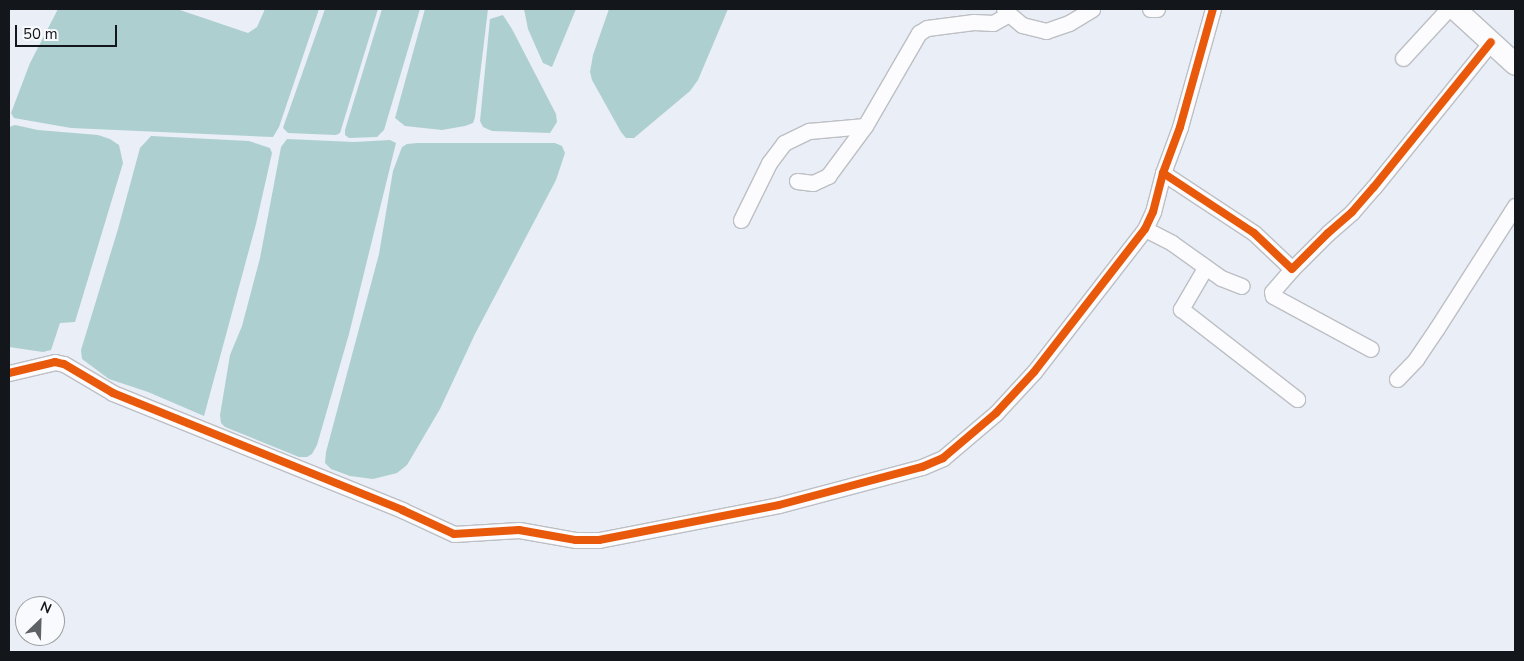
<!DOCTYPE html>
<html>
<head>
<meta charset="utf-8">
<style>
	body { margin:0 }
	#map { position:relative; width:1524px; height:661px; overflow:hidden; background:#eaeef6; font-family:"Nunito Sans",sans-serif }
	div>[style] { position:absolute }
	.water>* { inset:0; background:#aecfd0 }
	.roads { filter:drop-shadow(1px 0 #bcbfc4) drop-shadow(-1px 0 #bcbfc4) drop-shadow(0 1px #bcbfc4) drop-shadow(0 -1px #bcbfc4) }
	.street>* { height:15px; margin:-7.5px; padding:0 7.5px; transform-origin:7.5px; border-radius:7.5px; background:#fcfcfe }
	.secondary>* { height:21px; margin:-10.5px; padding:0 10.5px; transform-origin:10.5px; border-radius:10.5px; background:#fcfcfe }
	.cycleway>* { height:8px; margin:-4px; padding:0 4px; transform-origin:4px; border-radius:4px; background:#e8590c }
	span { translate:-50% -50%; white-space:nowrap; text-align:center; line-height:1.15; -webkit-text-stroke:5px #f8fafd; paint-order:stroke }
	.frame { position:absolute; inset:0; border:10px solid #13161a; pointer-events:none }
	.north { position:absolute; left:15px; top:596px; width:50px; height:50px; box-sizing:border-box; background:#f8fafd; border:1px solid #9c9fa2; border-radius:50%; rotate:24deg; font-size:14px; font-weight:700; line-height:20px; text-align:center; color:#13161a }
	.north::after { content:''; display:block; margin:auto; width:18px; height:22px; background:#5e6267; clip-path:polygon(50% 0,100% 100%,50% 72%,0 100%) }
	.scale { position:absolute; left:15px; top:25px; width:102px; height:22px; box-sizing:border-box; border:2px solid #13161a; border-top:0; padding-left:6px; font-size:15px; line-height:18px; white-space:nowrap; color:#13161a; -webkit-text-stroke:4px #f8fafd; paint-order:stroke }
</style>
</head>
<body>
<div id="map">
	<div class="water">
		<i style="clip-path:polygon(58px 9px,177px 9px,248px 33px,257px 27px,265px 9px,319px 9px,279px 127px,273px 137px,71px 128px,14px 118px,11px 113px,14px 105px,30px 63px)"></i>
		<i style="clip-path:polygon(325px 9px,378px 9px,340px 133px,336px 135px,288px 133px,283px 128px,285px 122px)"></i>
		<i style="clip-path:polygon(382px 9px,420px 9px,384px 130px,377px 137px,349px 138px,345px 135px,345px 130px)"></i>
		<i style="clip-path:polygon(425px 9px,488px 9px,475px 117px,473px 123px,465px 126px,442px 130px,405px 126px,395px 118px)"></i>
		<i style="clip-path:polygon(524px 9px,576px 9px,552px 67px,543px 63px,528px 29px)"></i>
		<i style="clip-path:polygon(609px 9px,728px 9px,698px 80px,690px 91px,634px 138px,626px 138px,621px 132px,592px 80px,590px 72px,593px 55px)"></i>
		<i style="clip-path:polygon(503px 15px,512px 29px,556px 114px,557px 122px,550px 133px,492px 131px,483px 127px,480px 121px,490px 19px)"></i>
		<i style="clip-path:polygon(15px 125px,38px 130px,98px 135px,110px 139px,119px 145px,123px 163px,75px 322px,60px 323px,51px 350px,43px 352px,9px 347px,9px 127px)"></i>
		<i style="clip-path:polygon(151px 136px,249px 141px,270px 148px,272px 153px,256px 224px,204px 416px,148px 392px,109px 379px,82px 359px,81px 350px,118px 229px,140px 148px)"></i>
		<i style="clip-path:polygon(287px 139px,354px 142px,390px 140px,396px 143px,349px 334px,317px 445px,312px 454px,307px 457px,299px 457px,225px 427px,221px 423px,220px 415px,230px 355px,242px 326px,260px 258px,281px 147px)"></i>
		<i style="clip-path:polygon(418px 143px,555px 143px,562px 146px,565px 153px,556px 180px,475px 334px,440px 409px,407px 465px,397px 473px,373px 479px,350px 476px,331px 469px,325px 463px,326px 452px,379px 254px,393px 171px,402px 147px,407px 144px)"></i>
	</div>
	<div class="roads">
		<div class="street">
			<i style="left:1150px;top:9px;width:7px"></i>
			<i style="left:1009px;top:14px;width:17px;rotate:40deg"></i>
			<i style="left:1022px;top:25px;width:25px;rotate:14deg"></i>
			<i style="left:1046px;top:31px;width:24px;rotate:-19deg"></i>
			<i style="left:1069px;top:23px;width:27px;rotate:-31deg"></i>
			<i style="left:1403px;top:58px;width:67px;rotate:-47.4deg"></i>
			<i style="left:1163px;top:173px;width:109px;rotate:33.4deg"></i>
			<i style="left:1254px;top:233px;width:52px;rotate:43.5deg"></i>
			<i style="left:1292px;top:269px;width:51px;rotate:-45deg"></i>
			<i style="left:1328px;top:233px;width:32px;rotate:-41deg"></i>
			<i style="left:1352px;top:212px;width:33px;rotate:-49deg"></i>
			<i style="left:1374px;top:187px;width:186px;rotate:-51.1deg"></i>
			<i style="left:797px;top:181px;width:16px;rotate:7deg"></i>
			<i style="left:813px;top:183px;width:17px;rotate:-25deg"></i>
			<i style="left:828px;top:176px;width:62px;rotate:-53.5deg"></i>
			<i style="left:741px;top:220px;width:64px;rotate:-63.8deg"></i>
			<i style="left:769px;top:163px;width:25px;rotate:-53deg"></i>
			<i style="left:784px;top:143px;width:28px;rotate:-26deg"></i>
			<i style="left:809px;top:131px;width:56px;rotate:-5.1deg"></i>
			<i style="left:865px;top:126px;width:108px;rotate:-59.9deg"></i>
			<i style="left:919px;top:33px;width:9px;rotate:-32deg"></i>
			<i style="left:927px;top:28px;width:47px;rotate:-7.3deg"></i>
			<i style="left:974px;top:22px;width:19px;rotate:3deg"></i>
			<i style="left:993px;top:23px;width:18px;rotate:-29deg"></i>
			<i style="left:1009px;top:14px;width:7px;rotate:-135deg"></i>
			<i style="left:1145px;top:229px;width:30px;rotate:27deg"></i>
			<i style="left:1172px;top:243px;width:60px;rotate:35.5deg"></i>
			<i style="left:1221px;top:278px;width:22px;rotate:21deg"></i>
			<i style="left:1205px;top:268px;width:48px;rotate:120.3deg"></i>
			<i style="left:1181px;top:309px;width:147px;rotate:37.8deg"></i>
			<i style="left:1292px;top:269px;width:30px;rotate:131deg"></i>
			<i style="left:1272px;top:292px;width:4px;rotate:76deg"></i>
			<i style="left:1273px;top:296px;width:111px;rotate:28.4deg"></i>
			<i style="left:9px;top:373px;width:47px;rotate:-13.4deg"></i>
			<i style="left:55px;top:362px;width:9px;rotate:13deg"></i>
			<i style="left:64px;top:364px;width:57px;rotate:30.6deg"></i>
			<i style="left:113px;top:393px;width:312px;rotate:22deg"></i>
			<i style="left:402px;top:510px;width:57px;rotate:24.8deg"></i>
			<i style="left:454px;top:534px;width:65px;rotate:-3.5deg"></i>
			<i style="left:519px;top:530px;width:58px;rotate:10deg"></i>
			<i style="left:576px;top:540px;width:23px"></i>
			<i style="left:599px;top:540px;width:183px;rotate:-11deg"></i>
			<i style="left:779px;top:505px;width:148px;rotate:-14.9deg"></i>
			<i style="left:922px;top:467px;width:23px;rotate:-23deg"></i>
			<i style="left:943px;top:458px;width:70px;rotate:-40.3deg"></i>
			<i style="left:996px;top:413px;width:56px;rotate:-47.2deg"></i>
			<i style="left:1034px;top:372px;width:181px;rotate:-52.2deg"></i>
			<i style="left:1145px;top:229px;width:19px;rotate:-65deg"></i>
			<i style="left:1153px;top:212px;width:40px;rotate:-75.6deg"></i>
			<i style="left:1163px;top:173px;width:49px;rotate:-69.7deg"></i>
			<i style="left:1180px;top:127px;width:123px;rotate:-74.4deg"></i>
			<i style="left:1397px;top:379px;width:28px;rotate:-46deg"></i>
			<i style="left:1416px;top:359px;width:37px;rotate:-56deg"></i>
			<i style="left:1437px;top:328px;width:145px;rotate:-57.4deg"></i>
		</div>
		<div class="secondary">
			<i style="left:1455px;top:9px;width:81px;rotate:42.5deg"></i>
		</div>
	</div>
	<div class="cycleway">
		<i style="left:1163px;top:173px;width:109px;rotate:33.4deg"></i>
		<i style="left:1254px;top:233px;width:52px;rotate:43.5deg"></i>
		<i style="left:1292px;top:269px;width:51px;rotate:-45deg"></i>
		<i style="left:1328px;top:233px;width:32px;rotate:-41deg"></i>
		<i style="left:1352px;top:212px;width:33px;rotate:-49deg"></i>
		<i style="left:1374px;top:187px;width:186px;rotate:-51.1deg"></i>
		<i style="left:9px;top:373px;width:47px;rotate:-13.4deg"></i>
		<i style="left:55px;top:362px;width:9px;rotate:13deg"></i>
		<i style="left:64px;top:364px;width:57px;rotate:30.6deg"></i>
		<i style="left:113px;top:393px;width:312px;rotate:22deg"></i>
		<i style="left:402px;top:510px;width:57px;rotate:24.8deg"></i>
		<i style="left:454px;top:534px;width:65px;rotate:-3.5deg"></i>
		<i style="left:519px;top:530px;width:58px;rotate:10deg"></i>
		<i style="left:576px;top:540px;width:23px"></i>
		<i style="left:599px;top:540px;width:183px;rotate:-11deg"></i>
		<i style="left:779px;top:505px;width:148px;rotate:-14.9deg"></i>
		<i style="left:922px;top:467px;width:23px;rotate:-23deg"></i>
		<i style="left:943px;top:458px;width:70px;rotate:-40.3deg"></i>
		<i style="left:996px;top:413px;width:56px;rotate:-47.2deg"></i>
		<i style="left:1034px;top:372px;width:181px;rotate:-52.2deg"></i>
		<i style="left:1145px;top:229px;width:19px;rotate:-65deg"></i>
		<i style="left:1153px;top:212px;width:40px;rotate:-75.6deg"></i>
		<i style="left:1163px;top:173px;width:49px;rotate:-69.7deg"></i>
		<i style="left:1180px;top:127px;width:123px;rotate:-74.4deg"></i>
	</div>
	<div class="frame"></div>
	<div class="north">N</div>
	<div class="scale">50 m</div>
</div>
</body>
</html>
